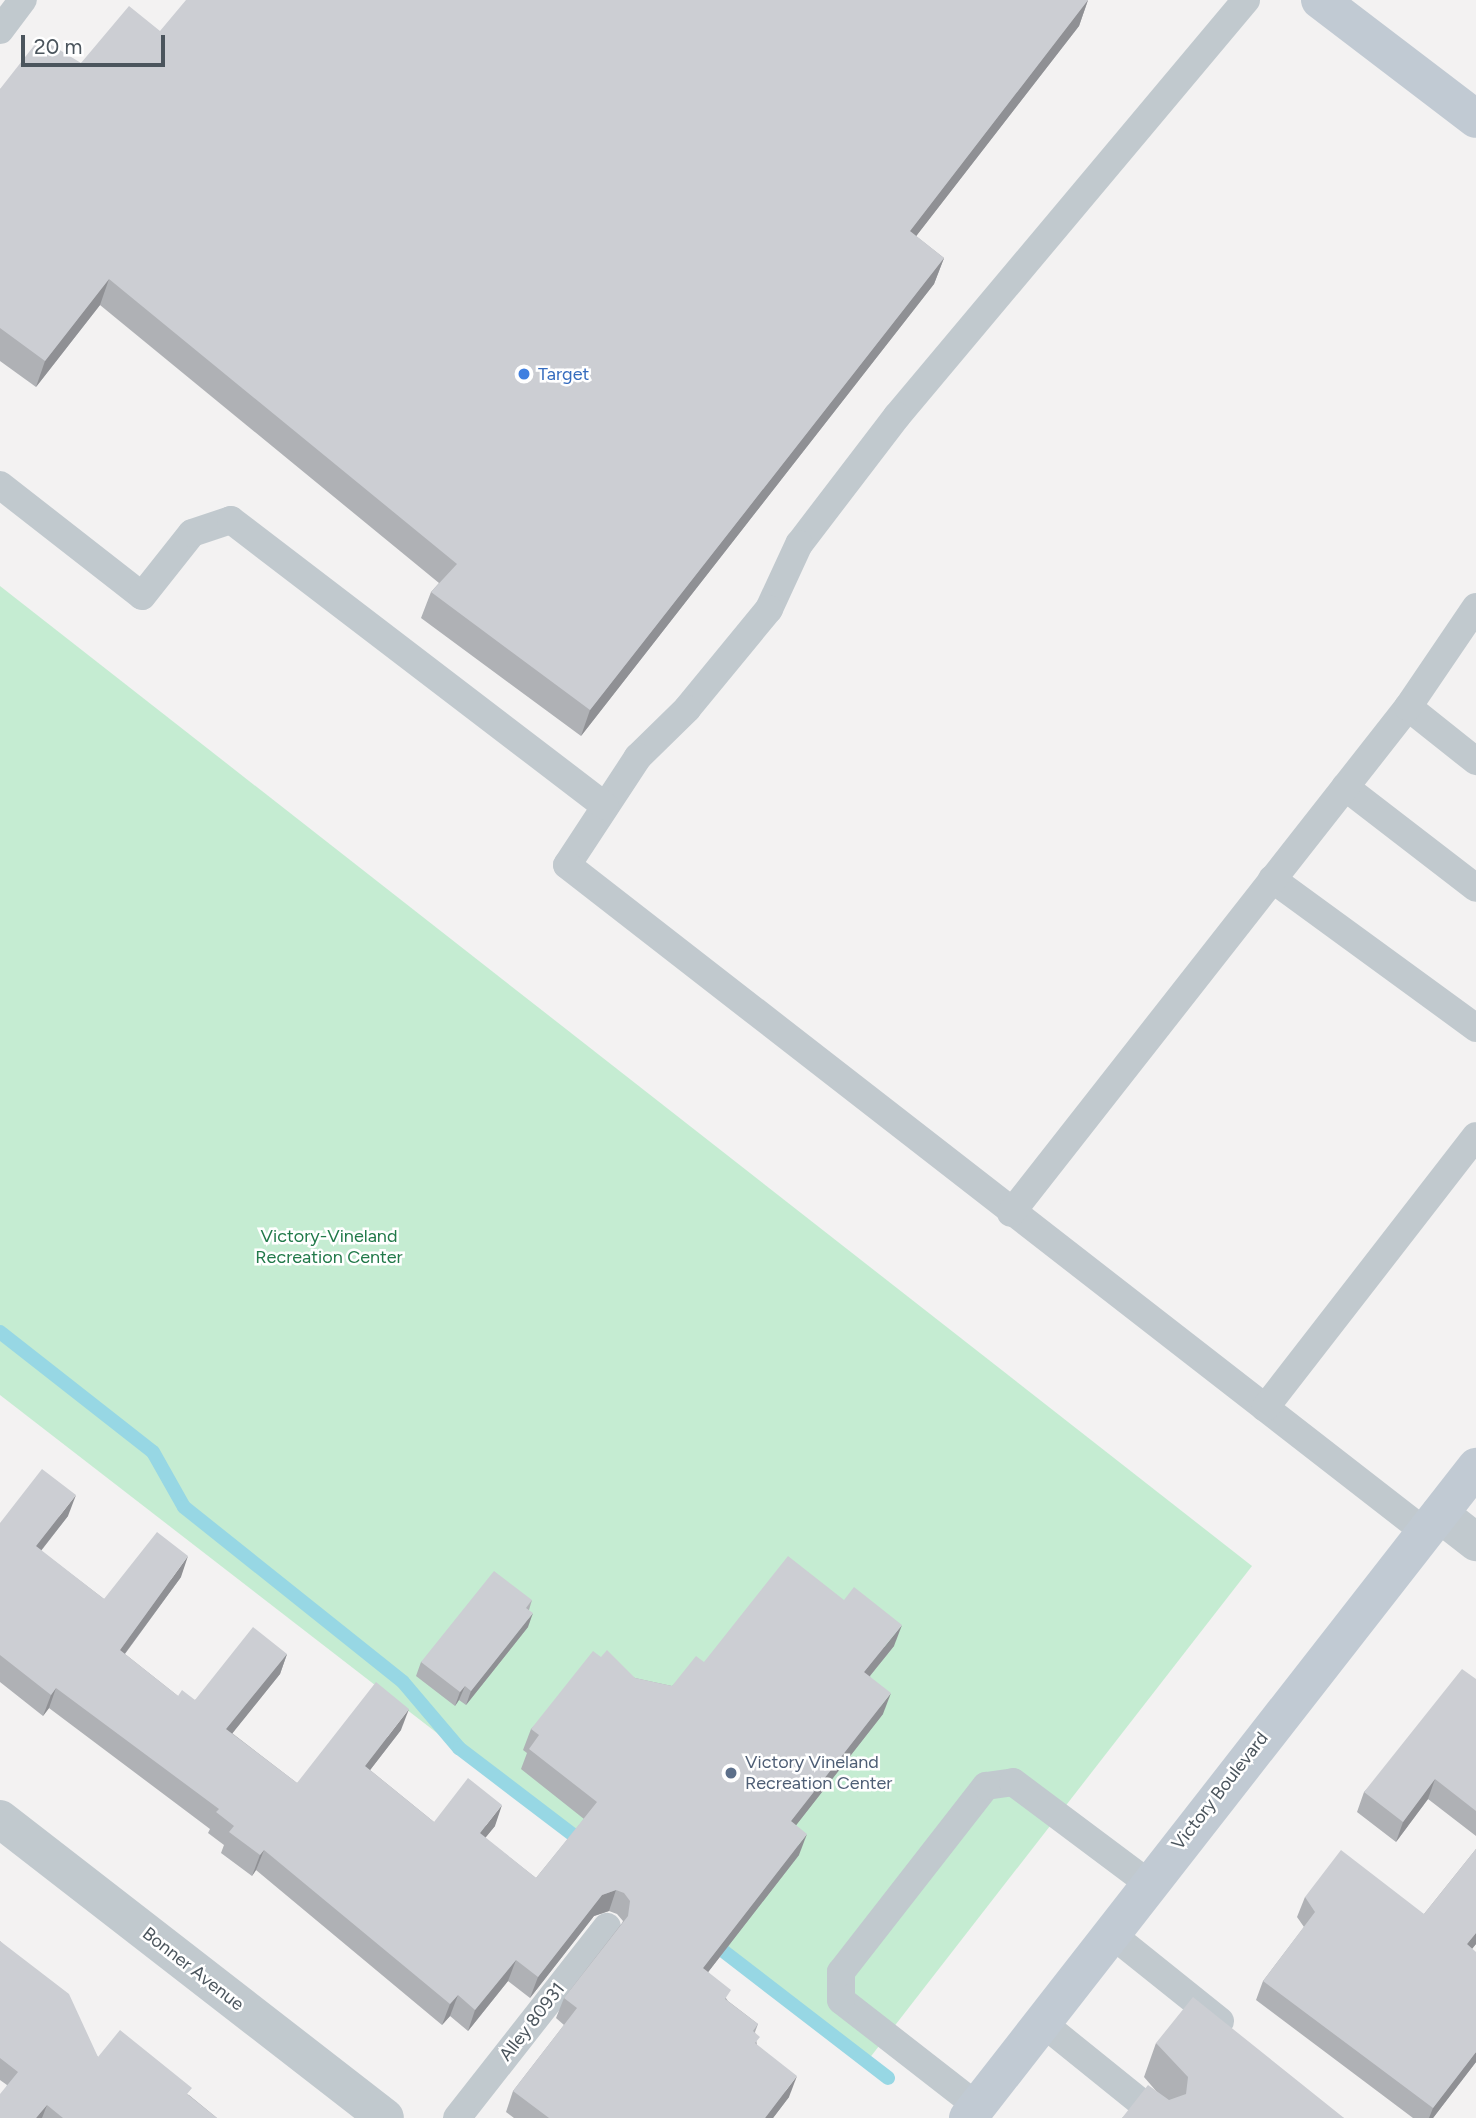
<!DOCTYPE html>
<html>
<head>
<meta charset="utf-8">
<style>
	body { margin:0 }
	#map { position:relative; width:1476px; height:2118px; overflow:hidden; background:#f3f2f2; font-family:Figtree,sans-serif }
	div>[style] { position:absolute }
	.green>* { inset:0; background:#c5ecd2 }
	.stream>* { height:14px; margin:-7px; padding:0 7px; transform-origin:7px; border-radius:7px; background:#97d7e4 }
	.lane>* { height:28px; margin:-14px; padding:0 14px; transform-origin:14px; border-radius:14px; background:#c1c9ce }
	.street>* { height:38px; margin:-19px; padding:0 19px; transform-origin:19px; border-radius:19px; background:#c1c9ce }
	.secondary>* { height:38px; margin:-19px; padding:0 19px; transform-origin:19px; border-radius:19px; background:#c1cad3 }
	.wall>* { inset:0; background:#afb1b5 }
	.shaded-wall>* { inset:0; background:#8f9094 }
	.building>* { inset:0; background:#ccced3 }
	.dots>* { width:19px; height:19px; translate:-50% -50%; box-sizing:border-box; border:4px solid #fff; border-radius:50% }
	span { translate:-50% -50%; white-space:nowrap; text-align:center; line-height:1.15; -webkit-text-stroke:5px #fff; paint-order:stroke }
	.shop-label { font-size:18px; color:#366cbe }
	.left { translate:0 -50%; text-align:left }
	.park-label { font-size:18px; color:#217949 }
	.service-label { font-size:18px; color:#4e5e75 }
	.street-label { font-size:18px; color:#4b555d }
	.scale { position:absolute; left:21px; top:35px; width:144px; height:32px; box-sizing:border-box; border:4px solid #4b555d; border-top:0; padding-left:9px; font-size:21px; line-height:24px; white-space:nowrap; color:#4b555d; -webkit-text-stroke:5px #fff; paint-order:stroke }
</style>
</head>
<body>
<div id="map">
	<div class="green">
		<i style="clip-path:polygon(0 586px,1252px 1566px,865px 2064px,0 1395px)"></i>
	</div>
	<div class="stream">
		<i style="left:0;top:1332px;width:194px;rotate:38.1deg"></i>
		<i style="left:153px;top:1452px;width:63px;rotate:60.6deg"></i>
		<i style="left:184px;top:1507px;width:280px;rotate:38.6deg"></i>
		<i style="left:403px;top:1682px;width:87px;rotate:49.7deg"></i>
		<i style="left:459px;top:1748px;width:158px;rotate:37.3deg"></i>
		<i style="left:709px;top:1940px;width:226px;rotate:37.6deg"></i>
	</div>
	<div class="lane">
		<i style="left:1246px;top:0;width:543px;rotate:129.99deg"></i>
		<i style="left:897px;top:416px;width:161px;rotate:127.4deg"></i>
		<i style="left:799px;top:544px;width:72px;rotate:114.8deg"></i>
		<i style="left:769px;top:609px;width:129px;rotate:129.4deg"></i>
		<i style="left:687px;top:709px;width:69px;rotate:135.6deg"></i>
		<i style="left:638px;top:757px;width:129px;rotate:123.3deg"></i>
		<i style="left:567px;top:865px;width:1087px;rotate:37.86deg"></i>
		<i style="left:0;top:30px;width:38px;rotate:-53deg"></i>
		<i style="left:0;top:485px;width:180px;rotate:38deg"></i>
		<i style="left:142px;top:596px;width:80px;rotate:-51.6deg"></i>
		<i style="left:192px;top:533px;width:41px;rotate:-18.4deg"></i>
		<i style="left:231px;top:520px;width:471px;rotate:37.4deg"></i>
		<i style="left:1408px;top:707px;width:87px;rotate:38.5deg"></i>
		<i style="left:1345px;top:787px;width:165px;rotate:37.6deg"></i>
		<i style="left:1272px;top:879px;width:253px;rotate:36.1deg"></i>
		<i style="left:1011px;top:1213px;width:643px;rotate:-51.88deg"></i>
		<i style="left:1408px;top:707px;width:121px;rotate:-55.8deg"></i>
		<i style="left:1265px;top:1408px;width:344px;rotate:-52.2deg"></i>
		<i style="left:1110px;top:1933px;width:141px;rotate:38.7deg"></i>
		<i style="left:1040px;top:2021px;width:154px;rotate:38.9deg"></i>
		<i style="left:977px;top:2106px;width:172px;rotate:-142.1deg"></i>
		<i style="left:841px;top:2000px;width:28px;rotate:-90deg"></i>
		<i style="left:841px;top:1972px;width:236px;rotate:-52.1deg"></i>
		<i style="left:986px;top:1786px;width:27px;rotate:-8deg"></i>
		<i style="left:1013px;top:1782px;width:169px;rotate:36.8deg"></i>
		<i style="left:457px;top:2118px;width:243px;rotate:-51.9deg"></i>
	</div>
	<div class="street">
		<i style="left:1440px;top:1514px;width:46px;rotate:37.9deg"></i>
		<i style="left:0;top:1819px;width:487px;rotate:37.8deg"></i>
	</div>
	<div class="secondary">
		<i style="left:1320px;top:0;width:196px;rotate:37.3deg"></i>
		<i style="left:968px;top:2118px;width:826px;rotate:-52.03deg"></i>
	</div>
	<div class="wall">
		<i style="clip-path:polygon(1088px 0,1079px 26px,916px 236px,944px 258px,934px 284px,581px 736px,421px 618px,431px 592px,439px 583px,100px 305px,36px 387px,0 361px,0 89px,81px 63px,160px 31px)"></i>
		<i style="clip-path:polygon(68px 1516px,41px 1551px,104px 1599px,181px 1577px,125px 1654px,178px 1696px,195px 1700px,287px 1654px,280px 1674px,232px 1733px,297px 1783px,401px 1730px,370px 1770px,434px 1822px,495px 1826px,485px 1838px,536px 1878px,584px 1819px,521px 1769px,527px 1753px,523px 1750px,531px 1729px,601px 1657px,635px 1678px,672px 1686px,704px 1662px,894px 1646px,870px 1676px,883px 1714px,796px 1825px,799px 1855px,708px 1972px,728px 2001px,758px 2024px,755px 2032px,757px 2045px,789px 2097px,773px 2118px,514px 2118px,506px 2112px,513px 2091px,564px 2025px,556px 2018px,564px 1998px,622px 1923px,623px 1921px,617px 1914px,609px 1911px,594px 1916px,530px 1998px,508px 1981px,468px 2031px,450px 2016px,442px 2025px,256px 1870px,252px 1876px,221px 1853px,224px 1845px,208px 1833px,210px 1829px,49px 1708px,43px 1716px,0 1682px,0 1523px)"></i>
		<i style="clip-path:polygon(532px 1600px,529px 1610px,528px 1627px,466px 1705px,459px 1700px,455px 1706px,416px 1676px,421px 1662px)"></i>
		<i style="clip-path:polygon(1476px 1679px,1476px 1836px,1428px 1799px,1396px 1842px,1357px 1812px,1364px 1792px)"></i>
		<i style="clip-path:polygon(1476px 1849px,1476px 1944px,1472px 1949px,1476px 2062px,1433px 2118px,1413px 2118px,1256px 2000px,1263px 1981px,1304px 1927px,1297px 1917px,1305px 1897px,1424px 1914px)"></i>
		<i style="clip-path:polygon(0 1941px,98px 2057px,189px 2095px,217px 2118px,0 2118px,7px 2085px,0 2080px)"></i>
		<i style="clip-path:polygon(1156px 2043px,1344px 2118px,1122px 2118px,1157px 2092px,1144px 2077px)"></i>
	</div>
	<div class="shaded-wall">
		<i style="clip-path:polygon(1088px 0,1079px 26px,900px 257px,910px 231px)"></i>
		<i style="clip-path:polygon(944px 258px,934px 284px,581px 736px,590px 710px)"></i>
		<i style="clip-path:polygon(109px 279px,100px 305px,36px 387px,45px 361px)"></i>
		<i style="clip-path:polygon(76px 1495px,68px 1516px,28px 1567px,36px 1546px)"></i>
		<i style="clip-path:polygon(188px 1556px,181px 1577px,112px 1671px,120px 1650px)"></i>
		<i style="clip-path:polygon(533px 1613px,528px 1627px,466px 1705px,471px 1691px)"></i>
		<i style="clip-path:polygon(902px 1625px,894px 1646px,856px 1693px,864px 1672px)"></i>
		<i style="clip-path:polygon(287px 1654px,280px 1674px,219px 1750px,226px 1729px)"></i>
		<i style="clip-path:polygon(465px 1686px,459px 1700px,455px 1706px,460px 1692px)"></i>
		<i style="clip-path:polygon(56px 1688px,49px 1708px,43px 1716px,51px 1695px)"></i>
		<i style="clip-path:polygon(891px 1693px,883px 1714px,783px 1842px,791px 1821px)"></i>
		<i style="clip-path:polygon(409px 1709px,401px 1730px,357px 1787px,365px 1766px)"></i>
		<i style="clip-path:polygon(1435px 1779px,1428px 1799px,1396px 1842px,1403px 1822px)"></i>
		<i style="clip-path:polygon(502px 1805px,495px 1826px,472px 1854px,480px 1833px)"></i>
		<i style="clip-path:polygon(807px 1834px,799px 1855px,695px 1989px,703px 1968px)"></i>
		<i style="clip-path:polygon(264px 1850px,256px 1870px,252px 1876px,260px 1855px)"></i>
		<i style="clip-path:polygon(616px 1890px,609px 1911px,594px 1916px,530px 1998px,538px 1977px,602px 1895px)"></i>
		<i style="clip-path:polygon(1476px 1933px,1476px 1944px,1459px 1964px,1467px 1944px)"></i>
		<i style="clip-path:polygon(516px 1960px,508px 1981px,468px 2031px,475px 2010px)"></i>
		<i style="clip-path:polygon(458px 1995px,450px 2016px,442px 2025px,450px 2004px)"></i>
		<i style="clip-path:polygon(1476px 2052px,1476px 2062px,1433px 2118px,1429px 2118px,1433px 2108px)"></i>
		<i style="clip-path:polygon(797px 2076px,789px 2097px,773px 2118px,765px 2118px)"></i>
		<i style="clip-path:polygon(47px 2105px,42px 2118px,36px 2118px)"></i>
	</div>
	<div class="building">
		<i style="clip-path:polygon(186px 0,1088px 0,910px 231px,944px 258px,590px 710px,431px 592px,457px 564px,109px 279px,45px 361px,0 328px,0 89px,40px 38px,81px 63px,129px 6px,160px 31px)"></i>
		<i style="clip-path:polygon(42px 1469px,76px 1495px,36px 1546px,104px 1599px,157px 1532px,188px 1556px,120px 1650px,178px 1696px,182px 1690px,195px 1700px,253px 1627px,287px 1654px,226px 1729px,297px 1783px,376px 1682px,409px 1709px,365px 1766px,434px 1822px,468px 1778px,502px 1805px,480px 1833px,536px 1878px,597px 1802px,529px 1749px,539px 1735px,531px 1729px,593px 1651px,601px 1657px,607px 1650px,635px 1678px,672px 1686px,696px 1656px,704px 1662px,788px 1556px,844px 1600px,854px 1587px,902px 1625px,864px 1672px,891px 1693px,791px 1821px,807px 1834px,703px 1968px,731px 1990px,725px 1999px,758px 2024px,753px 2031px,760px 2037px,755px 2043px,797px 2076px,765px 2118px,549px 2118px,513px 2091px,577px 2008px,564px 1998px,628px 1916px,630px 1901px,624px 1893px,616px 1890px,602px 1895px,538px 1977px,516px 1960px,475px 2010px,458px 1995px,450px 2004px,264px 1850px,260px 1855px,229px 1832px,234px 1826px,216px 1812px,219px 1809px,56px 1688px,51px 1695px,0 1655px,0 1523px)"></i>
		<i style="clip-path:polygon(494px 1571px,532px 1600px,526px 1608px,533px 1613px,471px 1691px,465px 1686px,460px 1692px,421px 1662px)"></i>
		<i style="clip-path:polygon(1462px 1669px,1476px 1679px,1476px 1811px,1435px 1779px,1403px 1822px,1364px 1792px)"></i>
		<i style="clip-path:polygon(1476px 1849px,1476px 1933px,1467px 1944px,1476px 1952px,1476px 2052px,1433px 2108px,1263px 1981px,1315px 1912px,1305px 1897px,1341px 1850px,1424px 1914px)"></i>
		<i style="clip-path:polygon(0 1941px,69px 1994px,98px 2057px,120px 2030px,192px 2088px,187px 2094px,217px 2118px,63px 2118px,47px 2105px,36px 2118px,0 2118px,0 2094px,18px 2072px,0 2058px)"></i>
		<i style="clip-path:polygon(1193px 1997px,1344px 2118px,1122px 2118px,1148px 2085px,1169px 2100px,1186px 2094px,1188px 2077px,1156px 2043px)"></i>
	</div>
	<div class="dots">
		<i style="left:524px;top:374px;background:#3f7fe0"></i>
		<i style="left:731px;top:1773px;background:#5c6f8a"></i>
	</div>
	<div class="shop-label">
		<span class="left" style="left:538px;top:374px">Target</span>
	</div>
	<div class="park-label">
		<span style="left:329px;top:1247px">Victory-Vineland<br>Recreation Center</span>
	</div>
	<div class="service-label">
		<span class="left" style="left:745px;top:1773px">Victory Vineland<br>Recreation Center</span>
	</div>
	<div class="street-label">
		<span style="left:1220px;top:1791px;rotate:-52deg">Victory Boulevard</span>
		<span style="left:193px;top:1969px;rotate:38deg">Bonner Avenue</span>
		<span style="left:532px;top:2022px;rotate:-52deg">Alley 80931</span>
	</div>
	<div class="scale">20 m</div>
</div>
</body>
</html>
